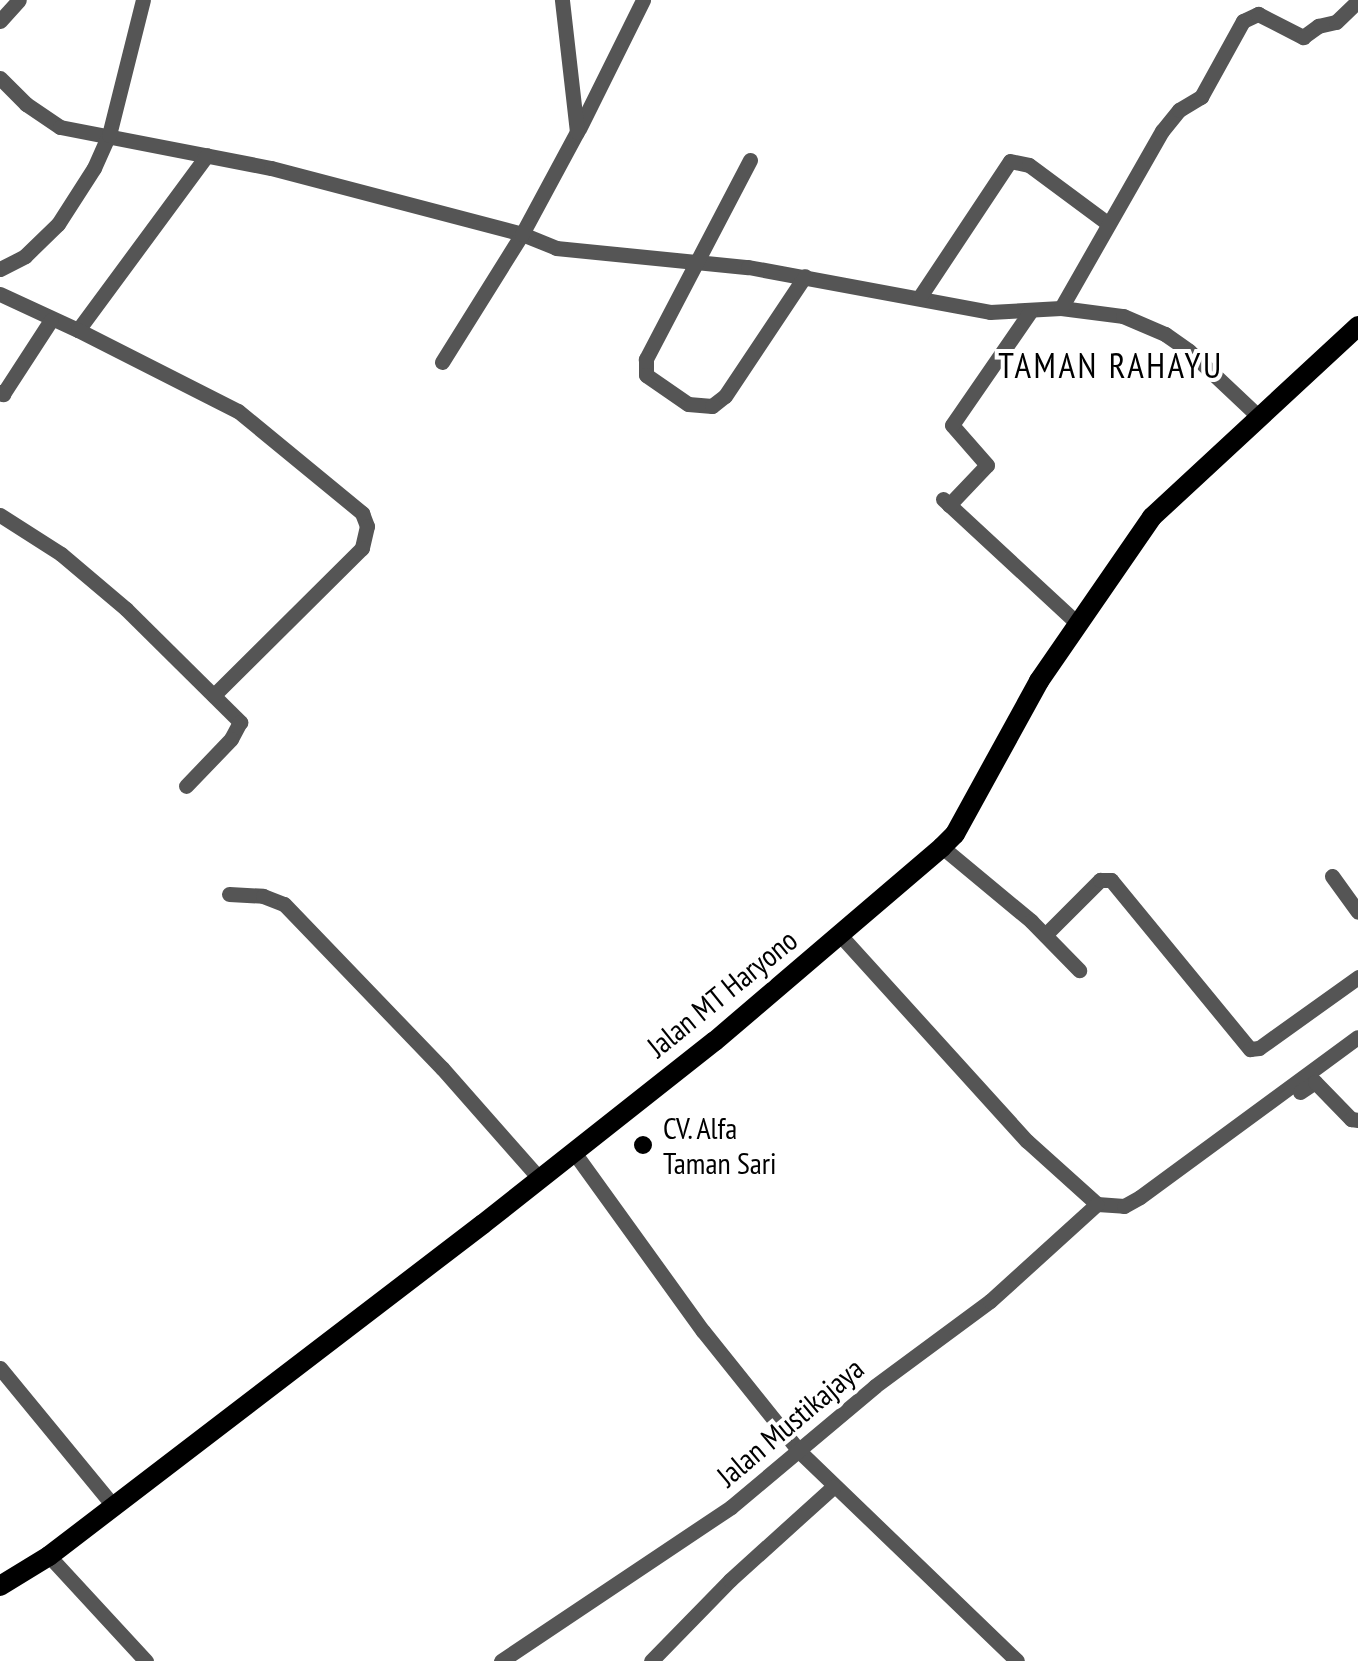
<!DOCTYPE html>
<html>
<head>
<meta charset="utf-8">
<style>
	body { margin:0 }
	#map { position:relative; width:1358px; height:1661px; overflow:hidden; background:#fff; font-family:"PT Sans Narrow",sans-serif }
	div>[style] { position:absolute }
	.minor>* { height:15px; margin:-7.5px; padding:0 7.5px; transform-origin:7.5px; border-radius:7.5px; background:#555 }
	.major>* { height:20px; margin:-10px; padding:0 10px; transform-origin:10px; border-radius:10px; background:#000 }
	.dots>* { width:28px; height:28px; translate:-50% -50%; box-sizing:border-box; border:5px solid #fff; border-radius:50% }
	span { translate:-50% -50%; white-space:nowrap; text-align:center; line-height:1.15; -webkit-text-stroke:8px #fff; paint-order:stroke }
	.street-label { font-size:30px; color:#000 }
	.poi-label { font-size:30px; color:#000 }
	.left { translate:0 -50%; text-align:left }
	.quarter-label { font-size:35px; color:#000; letter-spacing:2.5px }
</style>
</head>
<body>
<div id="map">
	<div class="minor">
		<i style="left:0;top:21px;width:28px;rotate:-48deg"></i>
		<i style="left:0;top:78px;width:37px;rotate:45deg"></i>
		<i style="left:26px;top:104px;width:41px;rotate:34.1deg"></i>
		<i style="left:60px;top:127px;width:215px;rotate:11deg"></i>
		<i style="left:271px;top:168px;width:260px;rotate:14.7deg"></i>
		<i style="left:522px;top:234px;width:37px;rotate:22deg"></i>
		<i style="left:556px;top:248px;width:193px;rotate:5.7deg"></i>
		<i style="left:748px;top:267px;width:246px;rotate:10.5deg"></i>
		<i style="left:990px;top:312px;width:71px;rotate:-3.2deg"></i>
		<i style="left:1061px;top:308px;width:63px;rotate:7.4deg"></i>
		<i style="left:1123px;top:316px;width:46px;rotate:23.2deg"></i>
		<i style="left:1165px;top:334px;width:29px;rotate:35deg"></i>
		<i style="left:1189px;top:351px;width:93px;rotate:43.3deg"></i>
		<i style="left:579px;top:129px;width:144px;rotate:-63.6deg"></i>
		<i style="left:750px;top:160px;width:225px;rotate:117.6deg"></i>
		<i style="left:646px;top:359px;width:16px;rotate:90deg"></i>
		<i style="left:646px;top:375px;width:51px;rotate:34.6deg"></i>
		<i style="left:688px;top:404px;width:24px;rotate:5deg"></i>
		<i style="left:712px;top:406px;width:16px;rotate:-38deg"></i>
		<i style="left:725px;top:396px;width:144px;rotate:-56.3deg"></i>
		<i style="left:0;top:269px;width:28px;rotate:-27deg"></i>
		<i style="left:25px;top:256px;width:46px;rotate:-44.1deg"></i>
		<i style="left:58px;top:224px;width:67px;rotate:-57.3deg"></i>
		<i style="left:94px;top:168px;width:36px;rotate:-66deg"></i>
		<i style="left:109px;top:135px;width:139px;rotate:-75.9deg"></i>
		<i style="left:0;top:294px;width:86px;rotate:24.8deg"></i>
		<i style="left:78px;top:330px;width:217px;rotate:-53.6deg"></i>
		<i style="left:919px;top:298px;width:164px;rotate:-56.4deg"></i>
		<i style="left:1010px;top:161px;width:19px;rotate:12deg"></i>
		<i style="left:1029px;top:165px;width:97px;rotate:36.6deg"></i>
		<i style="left:1061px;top:308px;width:204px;rotate:-60.3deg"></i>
		<i style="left:1162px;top:131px;width:27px;rotate:-51deg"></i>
		<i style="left:1179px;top:110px;width:26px;rotate:-31deg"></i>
		<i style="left:1201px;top:97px;width:87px;rotate:-61.1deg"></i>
		<i style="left:1243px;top:21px;width:17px;rotate:-25deg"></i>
		<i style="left:1258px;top:14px;width:51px;rotate:27.1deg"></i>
		<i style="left:1303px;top:37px;width:19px;rotate:-36deg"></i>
		<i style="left:1318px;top:26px;width:18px;rotate:-13deg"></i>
		<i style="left:1336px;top:22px;width:30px;rotate:-44deg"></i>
		<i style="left:78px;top:330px;width:179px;rotate:26.9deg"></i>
		<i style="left:238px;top:411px;width:161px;rotate:39.4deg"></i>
		<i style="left:362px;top:513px;width:14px;rotate:69deg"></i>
		<i style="left:367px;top:526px;width:23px;rotate:103deg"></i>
		<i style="left:362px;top:548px;width:209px;rotate:135.2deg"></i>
		<i style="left:442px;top:362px;width:151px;rotate:-58deg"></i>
		<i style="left:522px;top:234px;width:116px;rotate:-61.7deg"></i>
		<i style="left:577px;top:132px;width:133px;rotate:-96.5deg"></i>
		<i style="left:0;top:392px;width:4px;rotate:34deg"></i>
		<i style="left:3px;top:394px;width:88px;rotate:-57deg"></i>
		<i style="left:943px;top:499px;width:184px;rotate:42.8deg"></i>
		<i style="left:949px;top:505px;width:55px;rotate:-46.5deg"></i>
		<i style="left:987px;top:465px;width:53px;rotate:-131.2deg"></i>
		<i style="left:952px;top:425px;width:137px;rotate:-55.4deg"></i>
		<i style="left:0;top:515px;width:72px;rotate:32.6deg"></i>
		<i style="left:61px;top:554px;width:85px;rotate:40.2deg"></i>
		<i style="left:126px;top:609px;width:161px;rotate:44.7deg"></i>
		<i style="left:240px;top:722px;width:19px;rotate:118deg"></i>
		<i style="left:231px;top:739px;width:65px;rotate:133.8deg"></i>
		<i style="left:942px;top:847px;width:116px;rotate:39.7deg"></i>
		<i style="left:1031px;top:921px;width:69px;rotate:45.6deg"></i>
		<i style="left:1332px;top:876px;width:44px;rotate:54.2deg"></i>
		<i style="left:229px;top:894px;width:34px;rotate:3deg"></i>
		<i style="left:263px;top:896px;width:22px;rotate:21deg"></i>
		<i style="left:284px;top:904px;width:228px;rotate:46.1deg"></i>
		<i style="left:442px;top:1068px;width:147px;rotate:48.6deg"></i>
		<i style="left:840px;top:935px;width:278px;rotate:47.8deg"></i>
		<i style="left:1027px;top:1141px;width:94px;rotate:42deg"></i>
		<i style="left:1097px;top:1204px;width:27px;rotate:4deg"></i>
		<i style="left:1124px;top:1206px;width:18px;rotate:-29deg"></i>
		<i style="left:1140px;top:1197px;width:270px;rotate:-36.3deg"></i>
		<i style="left:1045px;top:935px;width:78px;rotate:-45deg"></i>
		<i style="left:1100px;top:880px;width:11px"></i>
		<i style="left:1111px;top:880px;width:219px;rotate:50.6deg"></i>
		<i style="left:1250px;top:1049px;width:9px;rotate:-6deg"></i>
		<i style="left:1259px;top:1048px;width:122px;rotate:-35.6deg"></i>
		<i style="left:1300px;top:1092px;width:18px;rotate:-34deg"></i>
		<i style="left:1315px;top:1082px;width:52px;rotate:45.8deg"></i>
		<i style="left:1351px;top:1119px;width:7px;rotate:8deg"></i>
		<i style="left:573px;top:1151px;width:222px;rotate:54.2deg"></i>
		<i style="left:703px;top:1331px;width:155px;rotate:51.3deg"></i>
		<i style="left:800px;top:1452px;width:301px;rotate:43.9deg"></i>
		<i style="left:0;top:1368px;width:180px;rotate:50.6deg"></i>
		<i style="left:49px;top:1556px;width:143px;rotate:47.3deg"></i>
		<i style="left:501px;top:1661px;width:277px;rotate:-33.8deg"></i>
		<i style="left:731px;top:1507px;width:188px;rotate:-40deg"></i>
		<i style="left:875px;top:1386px;width:143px;rotate:-36.5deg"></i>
		<i style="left:990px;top:1301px;width:144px;rotate:-42.2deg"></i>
		<i style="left:651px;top:1661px;width:113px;rotate:-45.7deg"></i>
		<i style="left:730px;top:1580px;width:139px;rotate:-42.1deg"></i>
	</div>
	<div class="major">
		<i style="left:0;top:1586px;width:57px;rotate:-31.5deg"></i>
		<i style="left:49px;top:1556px;width:546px;rotate:-37.42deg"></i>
		<i style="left:483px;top:1224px;width:295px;rotate:-38.3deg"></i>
		<i style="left:715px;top:1041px;width:299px;rotate:-40.5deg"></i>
		<i style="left:942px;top:847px;width:18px;rotate:-45deg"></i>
		<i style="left:955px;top:834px;width:175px;rotate:-61.2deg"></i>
		<i style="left:1039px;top:681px;width:199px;rotate:-55.4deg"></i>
		<i style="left:1152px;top:517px;width:281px;rotate:-42.8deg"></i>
	</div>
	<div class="dots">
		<i style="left:643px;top:1145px;background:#000"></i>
	</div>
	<div class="street-label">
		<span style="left:722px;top:993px;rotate:-39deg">Jalan MT Haryono</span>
		<span style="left:790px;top:1422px;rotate:-40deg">Jalan Mustikajaya</span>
	</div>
	<div class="poi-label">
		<span class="left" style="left:663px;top:1145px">CV. Alfa<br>Taman Sari</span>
	</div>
	<div class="quarter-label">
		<span style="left:1111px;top:365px">TAMAN RAHAYU</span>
	</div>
</div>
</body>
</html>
